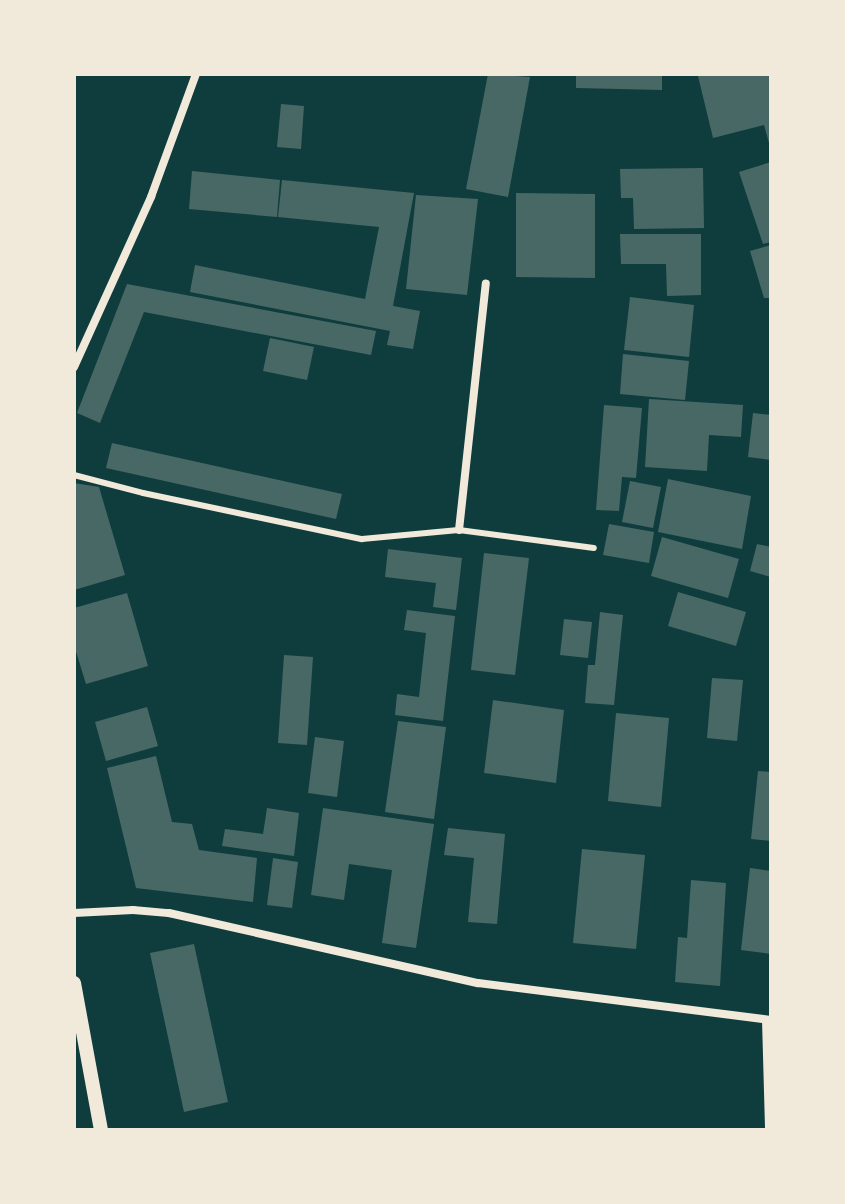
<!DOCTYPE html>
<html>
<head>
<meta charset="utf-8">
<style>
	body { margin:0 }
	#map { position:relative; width:845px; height:1204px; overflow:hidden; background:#0f3d3e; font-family:"Varela Round",sans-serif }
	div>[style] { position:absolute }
	.building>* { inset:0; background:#486865 }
	.service>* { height:6px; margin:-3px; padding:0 3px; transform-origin:3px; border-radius:3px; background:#f1e9da }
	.minor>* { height:8px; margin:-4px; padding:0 4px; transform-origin:4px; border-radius:4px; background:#f1e9da }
	.tertiary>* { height:14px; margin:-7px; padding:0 7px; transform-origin:7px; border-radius:7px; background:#f1e9da }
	span { translate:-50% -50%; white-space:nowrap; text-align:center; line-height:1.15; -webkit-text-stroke:6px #f1e9da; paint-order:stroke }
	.frame { position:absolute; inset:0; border:76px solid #f1e9da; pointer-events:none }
</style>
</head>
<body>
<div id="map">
	<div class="building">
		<i style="clip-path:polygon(488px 74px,530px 77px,508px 197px,466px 189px)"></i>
		<i style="clip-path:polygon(576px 74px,662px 74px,662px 90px,576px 88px)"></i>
		<i style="clip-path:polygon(706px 74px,771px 74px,771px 150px,764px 125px,713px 138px,698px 76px)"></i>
		<i style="clip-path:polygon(281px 104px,304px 106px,301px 149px,277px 147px)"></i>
		<i style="clip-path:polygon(771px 162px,771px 242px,763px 244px,739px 172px)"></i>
		<i style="clip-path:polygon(703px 168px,704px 228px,634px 229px,633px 198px,621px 198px,620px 169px)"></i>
		<i style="clip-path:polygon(192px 171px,280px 180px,277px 217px,189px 209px)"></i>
		<i style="clip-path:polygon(282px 180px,414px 193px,393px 306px,420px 311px,413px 349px,387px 345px,390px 331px,190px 292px,195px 265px,365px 299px,379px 227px,278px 217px)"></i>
		<i style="clip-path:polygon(516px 193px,595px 194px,595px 278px,516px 277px)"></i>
		<i style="clip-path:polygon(416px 195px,478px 199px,467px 295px,406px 289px)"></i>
		<i style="clip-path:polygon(620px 234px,701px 234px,701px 295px,667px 296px,666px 264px,621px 264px)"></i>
		<i style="clip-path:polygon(771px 245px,771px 298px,764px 298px,750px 251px)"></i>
		<i style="clip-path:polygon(127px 284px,376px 331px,371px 355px,144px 312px,100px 423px,77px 413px)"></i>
		<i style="clip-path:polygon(630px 297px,694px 305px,689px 357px,624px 350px)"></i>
		<i style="clip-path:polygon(270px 338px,314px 347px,307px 380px,263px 371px)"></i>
		<i style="clip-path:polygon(623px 354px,689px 361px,685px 400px,620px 394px)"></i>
		<i style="clip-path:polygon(649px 399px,743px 405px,741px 437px,709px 435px,707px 471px,645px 467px)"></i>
		<i style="clip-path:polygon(604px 405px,642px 408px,636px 478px,622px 477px,619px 511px,596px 510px)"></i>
		<i style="clip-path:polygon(753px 413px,771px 415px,771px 460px,748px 457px)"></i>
		<i style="clip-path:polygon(112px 443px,342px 494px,336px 519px,106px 468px)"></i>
		<i style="clip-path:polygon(668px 479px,751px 496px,742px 549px,658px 532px)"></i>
		<i style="clip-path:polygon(630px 481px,661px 487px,653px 528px,622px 522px)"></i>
		<i style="clip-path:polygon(74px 483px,99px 487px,125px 575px,74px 590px)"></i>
		<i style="clip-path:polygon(609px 524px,654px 532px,649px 563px,603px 555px)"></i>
		<i style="clip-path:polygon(662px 537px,739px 559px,728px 598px,651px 576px)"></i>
		<i style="clip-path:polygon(757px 544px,771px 547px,771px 577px,750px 571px)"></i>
		<i style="clip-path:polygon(388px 549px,462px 558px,456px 610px,433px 607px,436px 583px,385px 577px)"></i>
		<i style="clip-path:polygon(484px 553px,529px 558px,515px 675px,471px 670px)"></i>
		<i style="clip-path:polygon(678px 592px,746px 612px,736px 646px,668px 626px)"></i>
		<i style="clip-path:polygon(127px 593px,148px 666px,86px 684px,74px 645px,74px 608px)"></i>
		<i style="clip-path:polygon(407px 610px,455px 616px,443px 721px,395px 715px,397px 694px,419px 697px,426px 633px,404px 630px)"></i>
		<i style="clip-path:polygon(600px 612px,623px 615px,614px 705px,585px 703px,588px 665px,595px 665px)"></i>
		<i style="clip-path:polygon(564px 619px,592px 622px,588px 658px,560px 655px)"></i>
		<i style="clip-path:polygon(284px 655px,313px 657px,307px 745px,278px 743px)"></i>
		<i style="clip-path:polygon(712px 678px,743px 680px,737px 741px,707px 738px)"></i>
		<i style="clip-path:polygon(493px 700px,564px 710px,556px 783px,484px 773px)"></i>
		<i style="clip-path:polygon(147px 707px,158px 746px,106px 761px,95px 722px)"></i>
		<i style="clip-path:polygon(616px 713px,669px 718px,661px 807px,608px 801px)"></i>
		<i style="clip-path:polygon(398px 721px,446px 727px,434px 819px,385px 812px)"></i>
		<i style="clip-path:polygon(315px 737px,344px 741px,337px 797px,308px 793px)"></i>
		<i style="clip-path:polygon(156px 756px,172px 822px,192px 824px,199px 850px,257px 858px,253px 902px,136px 888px,107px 768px)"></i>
		<i style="clip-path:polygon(758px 771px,771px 772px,771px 841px,751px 839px)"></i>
		<i style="clip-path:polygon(267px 808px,299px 813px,294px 856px,222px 846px,225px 829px,263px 834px)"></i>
		<i style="clip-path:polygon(323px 808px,434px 824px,416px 948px,382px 943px,392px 870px,349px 864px,344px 900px,311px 895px)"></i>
		<i style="clip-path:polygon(448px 828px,505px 834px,497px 924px,468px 922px,474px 858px,444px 855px)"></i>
		<i style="clip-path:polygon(582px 849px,645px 855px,636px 949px,573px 943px)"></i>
		<i style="clip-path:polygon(273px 858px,298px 862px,292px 908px,267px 905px)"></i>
		<i style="clip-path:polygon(750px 868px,771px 871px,771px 954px,741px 950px)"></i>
		<i style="clip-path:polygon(691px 880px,726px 883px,720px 986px,675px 982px,678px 937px,687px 938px)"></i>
		<i style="clip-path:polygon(194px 944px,228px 1102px,184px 1112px,150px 953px)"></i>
	</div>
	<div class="service">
		<i style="left:74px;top:475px;width:71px;rotate:14.6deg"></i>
		<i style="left:143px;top:493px;width:224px;rotate:11.9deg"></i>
		<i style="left:362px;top:539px;width:97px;rotate:-5.3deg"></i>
		<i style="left:459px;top:530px;width:136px;rotate:7.6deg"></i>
	</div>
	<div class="minor">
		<i style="left:74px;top:367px;width:187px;rotate:-65.6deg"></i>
		<i style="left:151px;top:197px;width:131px;rotate:-69.9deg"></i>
		<i style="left:459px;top:530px;width:248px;rotate:-83.8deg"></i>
		<i style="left:74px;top:913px;width:59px;rotate:-2.9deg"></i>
		<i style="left:133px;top:910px;width:36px;rotate:5deg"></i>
		<i style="left:169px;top:913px;width:317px;rotate:12.8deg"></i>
		<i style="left:478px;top:983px;width:295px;rotate:7.2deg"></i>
		<i style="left:766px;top:1020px;width:110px;rotate:88.4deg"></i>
	</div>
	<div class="tertiary">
		<i style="left:74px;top:983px;width:149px;rotate:79.6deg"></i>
	</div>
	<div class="frame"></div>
</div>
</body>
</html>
